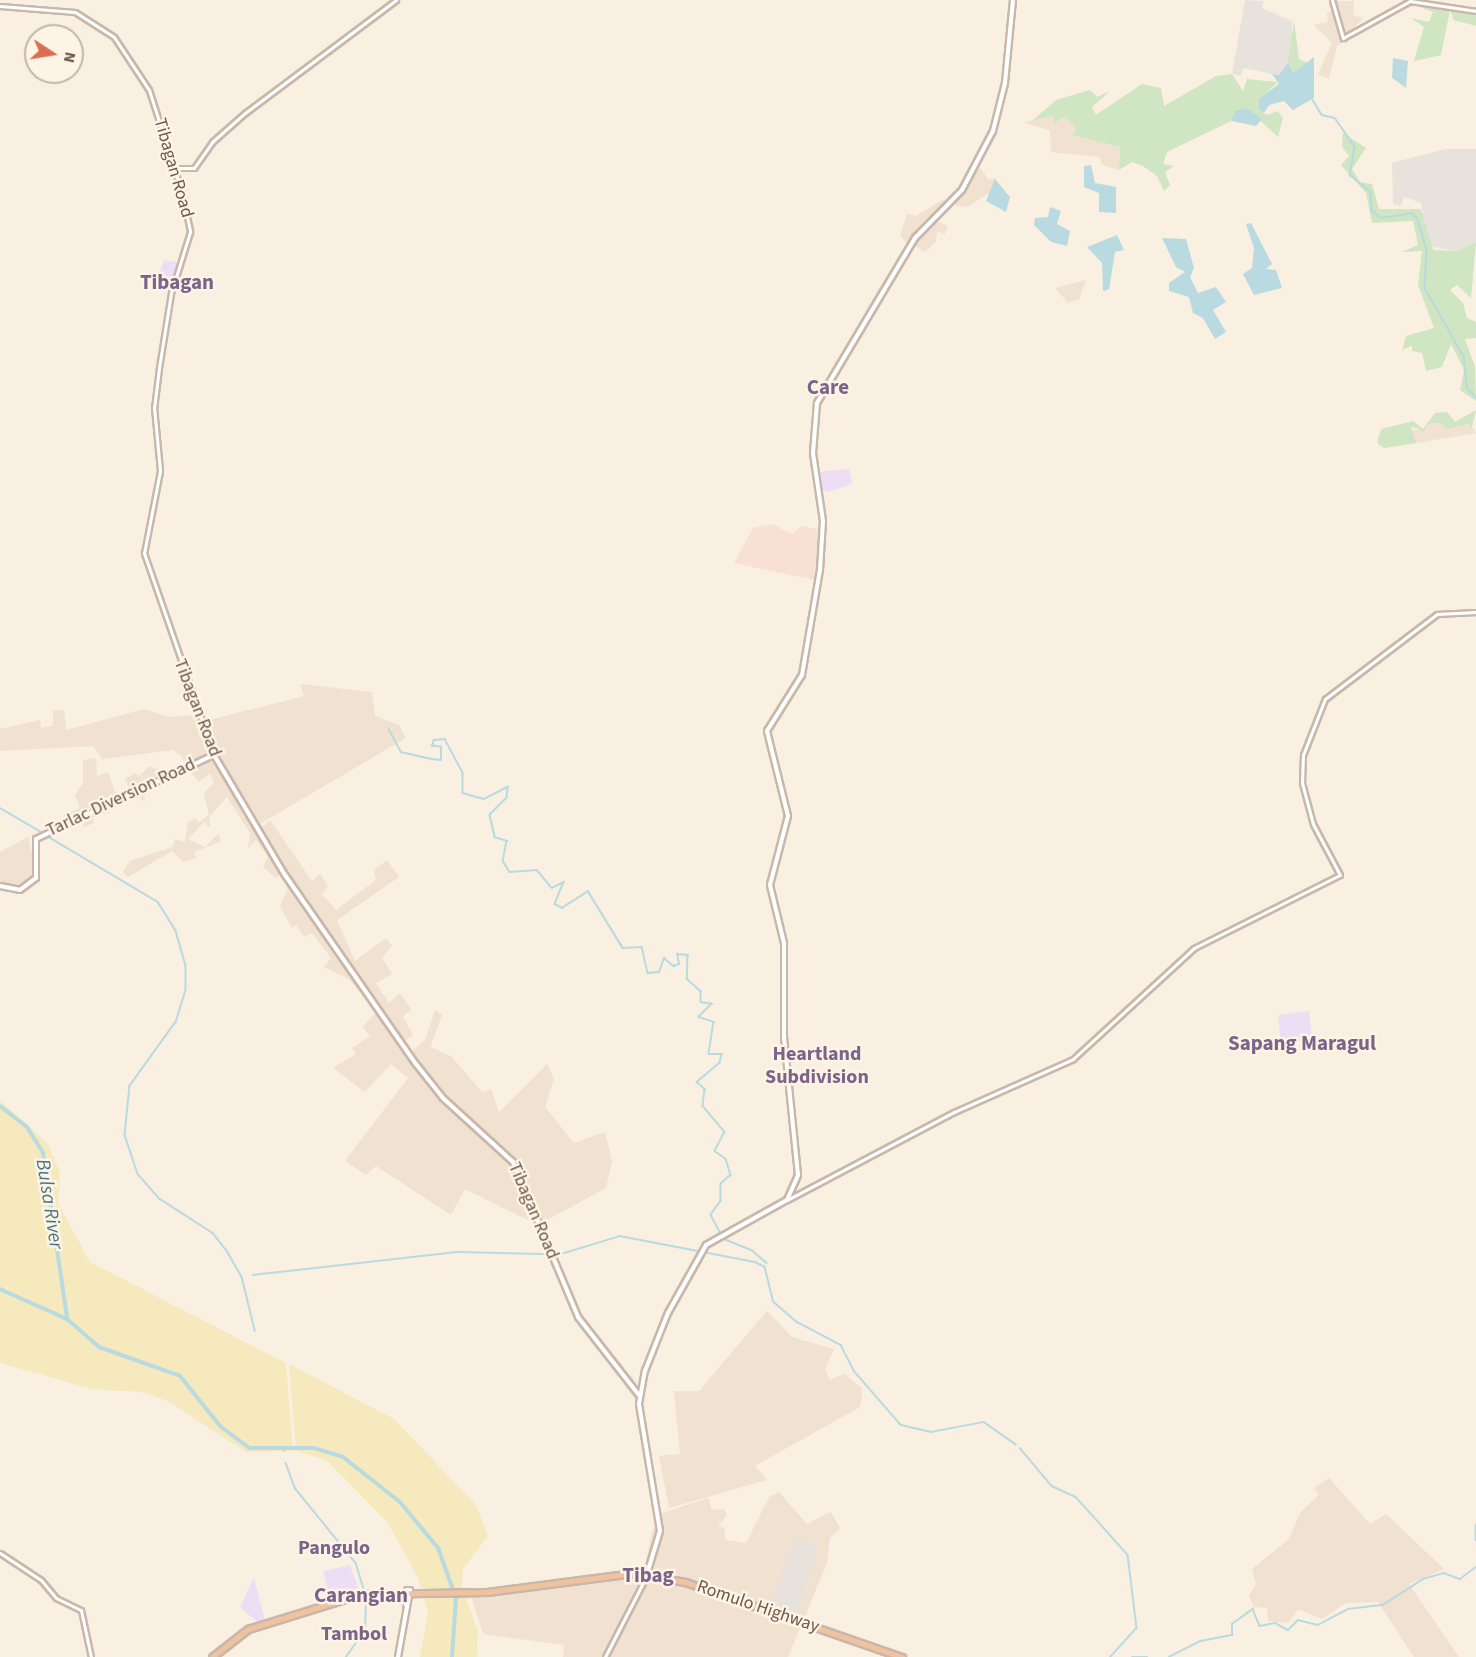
<!DOCTYPE html>
<html>
<head>
<meta charset="utf-8">
<style>
	body { margin:0 }
	#map { position:relative; width:1476px; height:1657px; overflow:hidden; background:#f9f0e1; font-family:"Source Sans 3",sans-serif }
	div>[style] { position:absolute }
	.residential>* { inset:0; background:#f0e1d0 }
	.commercial>* { inset:0; background:#f9e0d5 }
	.industrial>* { inset:0; background:#e8e2dc }
	.education>* { inset:0; background:#eddef5 }
	.green>* { inset:0; background:#d0e5c1 }
	.sand>* { inset:0; background:#f6e9be }
	.water>* { inset:0; background:#b8dae0 }
	.stream>* { height:1.5px; margin:-0.75px; padding:0 0.75px; transform-origin:0.75px; border-radius:0.75px; background:#b8dae0 }
	.river>* { height:4px; margin:-2px; padding:0 2px; transform-origin:2px; border-radius:2px; background:#b8dae0 }
	.roads { filter:drop-shadow(2px 0 #c8b7aa) drop-shadow(-2px 0 #c8b7aa) drop-shadow(0 2px #c8b7aa) drop-shadow(0 -2px #c8b7aa) }
	.tertiary>* { height:3px; margin:-1.5px; padding:0 1.5px; transform-origin:1.5px; border-radius:1.5px; background:#fff }
	.secondary>* { height:4px; margin:-2px; padding:0 2px; transform-origin:2px; border-radius:2px; background:#fff }
	.trunk>* { height:5px; margin:-2.5px; padding:0 2.5px; transform-origin:2.5px; border-radius:2.5px; background:#f0c29e }
	span { translate:-50% -50%; white-space:nowrap; text-align:center; line-height:1.15; -webkit-text-stroke:5px #fdf4e6; paint-order:stroke }
	.street-label { font-size:18px; color:#6e574b }
	.neighbourhood-label { font-size:20px; color:#7c638a; font-weight:700 }
	.water-label { font-size:20px; color:#477680; font-style:italic }
	.quarter-label { font-size:21px; color:#7c638a; font-weight:700 }
	.north { position:absolute; left:24px; top:24px; width:60px; height:60px; box-sizing:border-box; background:#fdf4e6; border:2px solid #c4b5a8; border-radius:50%; rotate:102deg; font-size:16px; font-weight:700; line-height:24px; text-align:center; color:#6e574b }
	.north::after { content:''; display:block; margin:auto; width:21px; height:27px; background:#d86f51; clip-path:polygon(50% 0,100% 100%,50% 72%,0 100%) }
</style>
</head>
<body>
<div id="map">
	<div class="residential">
		<i style="clip-path:polygon(1333px 1px,1354px 1px,1353px 16px,1363px 18px,1347px 36px,1343px 36px)"></i>
		<i style="clip-path:polygon(1333px 11px,1339px 37px,1349px 39px,1337px 46px,1329px 79px,1318px 74px,1332px 43px,1314px 25px,1328px 22px,1327px 13px)"></i>
		<i style="clip-path:polygon(1045px 115px,1053px 116px,1054px 122px,1065px 116px,1076px 129px,1072px 135px,1120px 147px,1119px 170px,1102px 165px,1100px 157px,1051px 152px,1050px 130px,1025px 123px)"></i>
		<i style="clip-path:polygon(980px 168px,989px 180px,996px 178px,992px 191px,968px 207px,957px 206px,953px 201px)"></i>
		<i style="clip-path:polygon(944px 199px,946px 202px,923px 222px,909px 246px,900px 235px,907px 214px,916px 216px)"></i>
		<i style="clip-path:polygon(933px 219px,948px 226px,945px 234px,937px 231px,936px 242px,925px 252px,915px 246px)"></i>
		<i style="clip-path:polygon(1086px 280px,1079px 299px,1068px 303px,1055px 288px)"></i>
		<i style="clip-path:polygon(1441px 423px,1470px 423px,1476px 433px,1416px 443px,1409px 430px,1421px 429px,1420px 435px,1428px 424px)"></i>
		<i style="clip-path:polygon(300px 684px,372px 692px,375px 716px,399px 725px,406px 738px,258px 825px,224px 772px,205px 721px,304px 696px)"></i>
		<i style="clip-path:polygon(144px 709px,169px 717px,195px 715px,255px 833px,270px 820px,312px 881px,320px 874px,328px 886px,322px 894px,336px 910px,376px 880px,374px 870px,387px 860px,399px 877px,337px 920px,355px 961px,386px 938px,392px 946px,382px 957px,392px 974px,376px 983px,389px 1003px,400px 993px,411px 1009px,403px 1017px,413px 1035px,404px 1041px,410px 1053px,425px 1040px,435px 1010px,442px 1015px,430px 1047px,451px 1056px,482px 1092px,491px 1089px,499px 1112px,547px 1064px,554px 1079px,545px 1107px,574px 1143px,605px 1132px,612px 1161px,606px 1188px,538px 1225px,465px 1189px,451px 1215px,376px 1166px,366px 1175px,345px 1161px,408px 1078px,391px 1064px,365px 1092px,333px 1068px,356px 1054px,352px 1048px,370px 1036px,363px 1027px,376px 1012px,350px 980px,324px 967px,331px 958px,312px 933px,304px 937px,296px 925px,292px 928px,280px 906px,288px 888px,280px 875px,276px 878px,263px 867px,268px 857px,256px 840px,248px 848px,250px 833px,227px 797px,209px 817px,211px 828px,204px 822px,188px 839px,205px 847px,218px 834px,222px 841px,194px 852px,196px 858px,183px 862px,172px 851px,128px 877px,123px 872px,130px 861px,172px 847px,175px 839px,185px 842px,188px 822px,196px 818px,198px 823px,209px 815px,204px 793px,214px 783px,210px 773px,199px 782px,189px 770px,144px 792px,145px 802px,133px 794px,108px 809px,110px 813px,91px 815px,94px 823px,84px 827px,79px 818px,67px 823px,64px 815px,80px 808px,75px 795px,83px 783px,83px 760px,96px 758px,97px 776px,108px 772px,117px 798px,129px 789px,125px 779px,134px 773px,139px 776px,150px 766px,158px 770px,159px 779px,184px 764px,182px 756px,173px 750px,102px 759px,93px 746px,0 751px,0 729px,40px 720px,41px 728px,53px 726px,53px 710px,64px 710px,66px 730px)"></i>
		<i style="clip-path:polygon(28px 837px,36px 871px,20px 889px,7px 887px,0 882px,0 852px)"></i>
		<i style="clip-path:polygon(767px 1311px,792px 1337px,834px 1349px,825px 1369px,830px 1380px,844px 1374px,863px 1389px,860px 1407px,755px 1466px,767px 1480px,669px 1508px,659px 1456px,680px 1454px,674px 1391px,699px 1391px)"></i>
		<i style="clip-path:polygon(1329px 1478px,1370px 1524px,1386px 1514px,1444px 1569px,1409px 1584px,1459px 1657px,1414px 1657px,1378px 1602px,1346px 1603px,1322px 1619px,1298px 1609px,1288px 1623px,1268px 1621px,1267px 1608px,1254px 1607px,1249px 1596px,1256px 1584px,1252px 1569px,1289px 1539px,1300px 1513px,1319px 1495px,1314px 1488px)"></i>
		<i style="clip-path:polygon(779px 1492px,807px 1524px,831px 1512px,840px 1528px,830px 1538px,827px 1563px,788px 1657px,563px 1657px,564px 1645px,483px 1634px,471px 1596px,643px 1576px,652px 1531px,662px 1513px,708px 1498px,712px 1510px,724px 1509px,727px 1515px,718px 1526px,724px 1528px,726px 1540px,746px 1543px,769px 1497px)"></i>
	</div>
	<div class="commercial">
		<i style="clip-path:polygon(772px 524px,792px 534px,801px 526px,821px 530px,814px 580px,734px 563px,753px 528px)"></i>
	</div>
	<div class="industrial">
		<i style="clip-path:polygon(1245px 0,1264px 1px,1262px 8px,1292px 21px,1292px 59px,1279px 75px,1243px 68px,1241px 76px,1232px 74px)"></i>
		<i style="clip-path:polygon(1445px 149px,1476px 149px,1476px 242px,1456px 251px,1428px 246px,1421px 203px,1404px 197px,1401px 206px,1393px 204px,1392px 163px)"></i>
		<i style="clip-path:polygon(795px 1538px,818px 1546px,797px 1617px,769px 1609px)"></i>
	</div>
	<div class="education">
		<i style="clip-path:polygon(164px 260px,179px 263px,170px 292px,154px 288px)"></i>
		<i style="clip-path:polygon(850px 469px,852px 484px,828px 492px,820px 488px,817px 472px)"></i>
		<i style="clip-path:polygon(1309px 1011px,1312px 1039px,1281px 1043px,1278px 1015px)"></i>
		<i style="clip-path:polygon(350px 1565px,360px 1593px,331px 1600px,323px 1571px)"></i>
		<i style="clip-path:polygon(254px 1577px,265px 1620px,257px 1622px,240px 1607px)"></i>
	</div>
	<div class="green">
		<i style="clip-path:polygon(1412px 2px,1476px 13px,1476px 26px,1454px 20px,1450px 10px,1441px 55px,1414px 61px,1424px 27px,1411px 18px,1429px 22px,1433px 12px,1415px 5px,1374px 21px)"></i>
		<i style="clip-path:polygon(1294px 20px,1299px 59px,1309px 64px,1293px 74px,1288px 63px)"></i>
		<i style="clip-path:polygon(1232px 74px,1243px 91px,1247px 79px,1278px 82px,1259px 100px,1259px 110px,1267px 115px,1278px 111px,1283px 118px,1278px 137px,1246px 108px,1234px 113px,1231px 121px,1167px 152px,1163px 164px,1174px 166px,1165px 172px,1170px 185px,1164px 191px,1157px 176px,1143px 166px,1132px 162px,1119px 170px,1120px 147px,1072px 135px,1076px 129px,1065px 117px,1054px 123px,1053px 116px,1033px 120px,1056px 100px,1090px 90px,1097px 97px,1110px 91px,1092px 107px,1096px 115px,1142px 84px,1161px 88px,1164px 106px,1216px 76px)"></i>
		<i style="clip-path:polygon(1343px 133px,1366px 148px,1352px 169px,1360px 182px,1372px 184px,1379px 209px,1421px 209px,1433px 250px,1456px 251px,1476px 242px,1471px 298px,1457px 285px,1450px 290px,1463px 303px,1467px 318px,1476px 322px,1476px 338px,1465px 339px,1475px 367px,1476px 401px,1460px 390px,1464px 370px,1451px 344px,1442px 367px,1426px 371px,1422px 353px,1412px 351px,1412px 346px,1402px 350px,1406px 336px,1434px 328px,1418px 285px,1422px 251px,1402px 252px,1418px 245px,1413px 221px,1372px 223px,1366px 193px,1341px 165px,1349px 156px,1342px 147px)"></i>
		<i style="clip-path:polygon(1476px 410px,1471px 430px,1470px 423px,1446px 429px,1441px 423px,1428px 424px,1421px 435px,1420px 429px,1411px 427px,1416px 443px,1384px 448px,1377px 443px,1381px 429px,1413px 421px,1423px 429px,1435px 413px,1447px 412px,1455px 422px)"></i>
	</div>
	<div class="sand">
		<i style="clip-path:polygon(0 1100px,48px 1144px,60px 1173px,58px 1203px,90px 1262px,286px 1363px,293px 1451px,246px 1452px,168px 1401px,141px 1392px,92px 1389px,0 1363px)"></i>
		<i style="clip-path:polygon(289px 1364px,394px 1419px,476px 1505px,488px 1536px,463px 1569px,462px 1586px,478px 1631px,477px 1657px,420px 1657px,428px 1612px,418px 1578px,388px 1523px,326px 1460px,296px 1451px)"></i>
	</div>
	<div class="water">
		<i style="clip-path:polygon(1314px 57px,1314px 98px,1293px 110px,1284px 101px,1269px 105px,1264px 113px,1259px 110px,1259px 99px,1279px 84px,1272px 74px,1279px 75px,1288px 63px,1293px 73px)"></i>
		<i style="clip-path:polygon(1393px 58px,1408px 61px,1406px 88px,1392px 78px)"></i>
		<i style="clip-path:polygon(1246px 108px,1262px 119px,1256px 126px,1231px 121px,1235px 111px)"></i>
		<i style="clip-path:polygon(1091px 165px,1095px 183px,1116px 187px,1116px 213px,1099px 212px,1099px 193px,1084px 187px,1084px 166px)"></i>
		<i style="clip-path:polygon(995px 179px,1010px 197px,1006px 212px,986px 201px)"></i>
		<i style="clip-path:polygon(1050px 207px,1061px 211px,1057px 224px,1070px 231px,1067px 246px,1051px 242px,1034px 225px,1035px 218px,1048px 217px)"></i>
		<i style="clip-path:polygon(1251px 223px,1272px 264px,1266px 269px,1276px 270px,1282px 288px,1254px 295px,1243px 274px,1252px 268px,1254px 248px,1246px 224px)"></i>
		<i style="clip-path:polygon(1117px 235px,1124px 250px,1115px 252px,1109px 289px,1103px 291px,1102px 263px,1087px 247px)"></i>
		<i style="clip-path:polygon(1162px 238px,1186px 239px,1194px 268px,1190px 277px,1198px 293px,1216px 287px,1226px 302px,1213px 310px,1226px 332px,1215px 339px,1203px 318px,1193px 313px,1189px 297px,1169px 291px,1169px 283px,1185px 272px,1176px 267px)"></i>
	</div>
	<div class="stream">
		<i style="left:1313px;top:100px;width:17px;rotate:59deg"></i>
		<i style="left:1322px;top:115px;width:13px;rotate:13deg"></i>
		<i style="left:1335px;top:118px;width:35px;rotate:55deg"></i>
		<i style="left:1355px;top:147px;width:28px;rotate:100deg"></i>
		<i style="left:1350px;top:175px;width:27px;rotate:39deg"></i>
		<i style="left:1371px;top:192px;width:19px;rotate:87deg"></i>
		<i style="left:1372px;top:211px;width:12px;rotate:35deg"></i>
		<i style="left:1382px;top:218px;width:30px;rotate:-9deg"></i>
		<i style="left:1412px;top:213px;width:8px;rotate:45deg"></i>
		<i style="left:1418px;top:219px;width:33px;rotate:74deg"></i>
		<i style="left:1427px;top:251px;width:37px;rotate:93deg"></i>
		<i style="left:1425px;top:288px;width:79px;rotate:60.5deg"></i>
		<i style="left:1464px;top:357px;width:31px;rotate:84deg"></i>
		<i style="left:1467px;top:388px;width:13px;rotate:45deg"></i>
		<i style="left:389px;top:729px;width:26px;rotate:62deg"></i>
		<i style="left:401px;top:752px;width:32px;rotate:13deg"></i>
		<i style="left:432px;top:759px;width:9px;rotate:6deg"></i>
		<i style="left:441px;top:760px;width:13px;rotate:-90deg"></i>
		<i style="left:441px;top:747px;width:9px;rotate:-174deg"></i>
		<i style="left:432px;top:746px;width:6px;rotate:-72deg"></i>
		<i style="left:434px;top:740px;width:11px;rotate:-5deg"></i>
		<i style="left:445px;top:739px;width:38px;rotate:62deg"></i>
		<i style="left:463px;top:773px;width:20px;rotate:90deg"></i>
		<i style="left:463px;top:793px;width:22px;rotate:16deg"></i>
		<i style="left:484px;top:799px;width:27px;rotate:-27deg"></i>
		<i style="left:508px;top:787px;width:11px;rotate:95deg"></i>
		<i style="left:507px;top:798px;width:24px;rotate:135deg"></i>
		<i style="left:490px;top:815px;width:23px;rotate:77deg"></i>
		<i style="left:495px;top:837px;width:13px;rotate:18deg"></i>
		<i style="left:507px;top:841px;width:20px;rotate:101deg"></i>
		<i style="left:503px;top:861px;width:13px;rotate:58deg"></i>
		<i style="left:510px;top:872px;width:27px;rotate:-4deg"></i>
		<i style="left:537px;top:870px;width:23px;rotate:50deg"></i>
		<i style="left:552px;top:888px;width:13px;rotate:-27deg"></i>
		<i style="left:564px;top:882px;width:24px;rotate:112deg"></i>
		<i style="left:555px;top:904px;width:8px;rotate:30deg"></i>
		<i style="left:562px;top:908px;width:31px;rotate:-33deg"></i>
		<i style="left:588px;top:891px;width:67px;rotate:58.4deg"></i>
		<i style="left:623px;top:948px;width:19px;rotate:-3deg"></i>
		<i style="left:642px;top:947px;width:27px;rotate:77deg"></i>
		<i style="left:648px;top:973px;width:11px;rotate:-5deg"></i>
		<i style="left:659px;top:972px;width:15px;rotate:-70deg"></i>
		<i style="left:664px;top:958px;width:13px;rotate:39deg"></i>
		<i style="left:674px;top:966px;width:5px;rotate:-22deg"></i>
		<i style="left:679px;top:964px;width:10px;rotate:-101deg"></i>
		<i style="left:677px;top:954px;width:11px;rotate:5deg"></i>
		<i style="left:688px;top:955px;width:24px;rotate:92deg"></i>
		<i style="left:687px;top:979px;width:18px;rotate:41deg"></i>
		<i style="left:701px;top:991px;width:11px;rotate:90deg"></i>
		<i style="left:701px;top:1002px;width:11px;rotate:10deg"></i>
		<i style="left:712px;top:1004px;width:18px;rotate:135deg"></i>
		<i style="left:699px;top:1017px;width:16px;rotate:18deg"></i>
		<i style="left:714px;top:1022px;width:32px;rotate:99deg"></i>
		<i style="left:709px;top:1054px;width:13px"></i>
		<i style="left:722px;top:1054px;width:9px;rotate:103deg"></i>
		<i style="left:720px;top:1063px;width:30px;rotate:140deg"></i>
		<i style="left:697px;top:1082px;width:11px;rotate:41deg"></i>
		<i style="left:705px;top:1089px;width:17px;rotate:97deg"></i>
		<i style="left:703px;top:1106px;width:34px;rotate:50deg"></i>
		<i style="left:725px;top:1132px;width:21px;rotate:118deg"></i>
		<i style="left:715px;top:1151px;width:14px;rotate:36deg"></i>
		<i style="left:726px;top:1159px;width:17px;rotate:73deg"></i>
		<i style="left:731px;top:1175px;width:13px;rotate:138deg"></i>
		<i style="left:721px;top:1184px;width:17px;rotate:90deg"></i>
		<i style="left:721px;top:1201px;width:17px;rotate:126deg"></i>
		<i style="left:711px;top:1215px;width:27px;rotate:62deg"></i>
		<i style="left:724px;top:1239px;width:31px;rotate:22deg"></i>
		<i style="left:753px;top:1251px;width:18px;rotate:41deg"></i>
		<i style="left:0;top:808px;width:50px;rotate:30.2deg"></i>
		<i style="left:47px;top:836px;width:129px;rotate:30.7deg"></i>
		<i style="left:158px;top:902px;width:34px;rotate:58deg"></i>
		<i style="left:176px;top:931px;width:36px;rotate:74deg"></i>
		<i style="left:186px;top:966px;width:24px;rotate:90deg"></i>
		<i style="left:186px;top:990px;width:34px;rotate:107deg"></i>
		<i style="left:176px;top:1022px;width:79px;rotate:125.7deg"></i>
		<i style="left:130px;top:1086px;width:49px;rotate:95.8deg"></i>
		<i style="left:125px;top:1135px;width:41px;rotate:71.6deg"></i>
		<i style="left:138px;top:1174px;width:33px;rotate:49deg"></i>
		<i style="left:160px;top:1199px;width:63px;rotate:32.7deg"></i>
		<i style="left:213px;top:1233px;width:23px;rotate:52deg"></i>
		<i style="left:227px;top:1251px;width:30px;rotate:60deg"></i>
		<i style="left:242px;top:1277px;width:55px;rotate:76.2deg"></i>
		<i style="left:558px;top:1255px;width:65px;rotate:-17deg"></i>
		<i style="left:620px;top:1236px;width:137px;rotate:10.9deg"></i>
		<i style="left:755px;top:1262px;width:11px;rotate:27deg"></i>
		<i style="left:765px;top:1267px;width:36px;rotate:76deg"></i>
		<i style="left:774px;top:1302px;width:30px;rotate:41deg"></i>
		<i style="left:797px;top:1322px;width:50px;rotate:27.6deg"></i>
		<i style="left:841px;top:1345px;width:30px;rotate:63deg"></i>
		<i style="left:855px;top:1372px;width:70px;rotate:49deg"></i>
		<i style="left:901px;top:1425px;width:31px;rotate:13deg"></i>
		<i style="left:931px;top:1432px;width:54px;rotate:-10.7deg"></i>
		<i style="left:984px;top:1422px;width:39px;rotate:35deg"></i>
		<i style="left:253px;top:1275px;width:207px;rotate:-6.4deg"></i>
		<i style="left:459px;top:1252px;width:84px;rotate:1.4deg"></i>
		<i style="left:284px;top:1447px;width:4px;rotate:76deg"></i>
		<i style="left:1020px;top:1448px;width:50px;rotate:49.9deg"></i>
		<i style="left:1052px;top:1486px;width:26px;rotate:25deg"></i>
		<i style="left:1076px;top:1497px;width:78px;rotate:48.1deg"></i>
		<i style="left:1128px;top:1555px;width:74px;rotate:83deg"></i>
		<i style="left:1137px;top:1628px;width:39px;rotate:132deg"></i>
		<i style="left:286px;top:1463px;width:27px;rotate:70deg"></i>
		<i style="left:295px;top:1488px;width:97px;rotate:50.9deg"></i>
		<i style="left:356px;top:1563px;width:30px;rotate:73deg"></i>
		<i style="left:1476px;top:1525px;width:15px;rotate:90deg"></i>
		<i style="left:346px;top:1657px;width:33px;rotate:-55deg"></i>
		<i style="left:365px;top:1630px;width:33px;rotate:-88deg"></i>
		<i style="left:1132px;top:1657px;width:15px"></i>
		<i style="left:1169px;top:1657px;width:36px;rotate:-27deg"></i>
		<i style="left:1201px;top:1641px;width:32px;rotate:-11deg"></i>
		<i style="left:1232px;top:1635px;width:11px;rotate:-90deg"></i>
		<i style="left:1232px;top:1624px;width:26px;rotate:-36deg"></i>
		<i style="left:1253px;top:1609px;width:18px;rotate:68deg"></i>
		<i style="left:1260px;top:1626px;width:15px;rotate:-11deg"></i>
		<i style="left:1275px;top:1623px;width:15px;rotate:28deg"></i>
		<i style="left:1288px;top:1630px;width:14px;rotate:-45deg"></i>
		<i style="left:1298px;top:1620px;width:21px;rotate:14deg"></i>
		<i style="left:1318px;top:1625px;width:34px;rotate:-28deg"></i>
		<i style="left:1348px;top:1609px;width:35px;rotate:-7deg"></i>
		<i style="left:1383px;top:1605px;width:48px;rotate:-33deg"></i>
		<i style="left:1423px;top:1579px;width:22px;rotate:-16deg"></i>
		<i style="left:1444px;top:1573px;width:17px;rotate:21deg"></i>
		<i style="left:1460px;top:1579px;width:20px;rotate:-37deg"></i>
	</div>
	<div class="river">
		<i style="left:0;top:1106px;width:34px;rotate:38deg"></i>
		<i style="left:27px;top:1127px;width:31px;rotate:58deg"></i>
		<i style="left:43px;top:1153px;width:167px;rotate:81.7deg"></i>
		<i style="left:0;top:1289px;width:73px;rotate:24.1deg"></i>
		<i style="left:67px;top:1319px;width:43px;rotate:41.2deg"></i>
		<i style="left:99px;top:1347px;width:86px;rotate:19.7deg"></i>
		<i style="left:180px;top:1376px;width:64px;rotate:51.3deg"></i>
		<i style="left:220px;top:1426px;width:36px;rotate:37deg"></i>
		<i style="left:249px;top:1448px;width:65px"></i>
		<i style="left:314px;top:1448px;width:30px;rotate:17deg"></i>
		<i style="left:343px;top:1457px;width:73px;rotate:38.3deg"></i>
		<i style="left:400px;top:1502px;width:60px;rotate:50.4deg"></i>
		<i style="left:438px;top:1548px;width:53px;rotate:70.2deg"></i>
		<i style="left:456px;top:1598px;width:59px;rotate:93.9deg"></i>
	</div>
	<div class="roads">
		<div class="tertiary">
			<i style="left:1332px;top:0;width:40px;rotate:74deg"></i>
			<i style="left:1343px;top:38px;width:77px;rotate:-28.9deg"></i>
			<i style="left:1410px;top:1px;width:67px;rotate:8.6deg"></i>
			<i style="left:0;top:6px;width:75px;rotate:4.6deg"></i>
			<i style="left:75px;top:12px;width:46px;rotate:32.7deg"></i>
			<i style="left:114px;top:37px;width:64px;rotate:56.6deg"></i>
			<i style="left:149px;top:90px;width:108px;rotate:72.2deg"></i>
			<i style="left:182px;top:193px;width:40px;rotate:78deg"></i>
			<i style="left:190px;top:232px;width:64px;rotate:107.3deg"></i>
			<i style="left:171px;top:293px;width:76px;rotate:99.1deg"></i>
			<i style="left:159px;top:368px;width:39px;rotate:97deg"></i>
			<i style="left:154px;top:407px;width:64px;rotate:84.6deg"></i>
			<i style="left:160px;top:471px;width:84px;rotate:101deg"></i>
			<i style="left:144px;top:553px;width:214px;rotate:70.9deg"></i>
			<i style="left:173px;top:168px;width:21px"></i>
			<i style="left:194px;top:168px;width:32px;rotate:-55deg"></i>
			<i style="left:212px;top:142px;width:44px;rotate:-41.3deg"></i>
			<i style="left:245px;top:113px;width:189px;rotate:-36.8deg"></i>
			<i style="left:787px;top:1200px;width:189px;rotate:-27.8deg"></i>
			<i style="left:954px;top:1112px;width:130px;rotate:-24deg"></i>
			<i style="left:1073px;top:1059px;width:164px;rotate:-42.5deg"></i>
			<i style="left:1194px;top:948px;width:163px;rotate:-26.6deg"></i>
			<i style="left:1340px;top:875px;width:58px;rotate:-117.9deg"></i>
			<i style="left:1313px;top:824px;width:42px;rotate:-105deg"></i>
			<i style="left:1302px;top:783px;width:28px;rotate:-88deg"></i>
			<i style="left:1303px;top:755px;width:60px;rotate:-68.6deg"></i>
			<i style="left:1325px;top:699px;width:141px;rotate:-37.2deg"></i>
			<i style="left:1437px;top:614px;width:39px;rotate:-3deg"></i>
			<i style="left:0;top:1553px;width:49px;rotate:33.4deg"></i>
			<i style="left:41px;top:1580px;width:23px;rotate:50deg"></i>
			<i style="left:56px;top:1598px;width:28px;rotate:26deg"></i>
			<i style="left:81px;top:1610px;width:48px;rotate:78deg"></i>
			<i style="left:605px;top:1657px;width:92px;rotate:-62.9deg"></i>
		</div>
		<div class="secondary">
			<i style="left:0;top:886px;width:20px;rotate:11deg"></i>
			<i style="left:20px;top:890px;width:20px;rotate:-37deg"></i>
			<i style="left:36px;top:878px;width:39px;rotate:-90deg"></i>
			<i style="left:36px;top:839px;width:197px;rotate:-25.3deg"></i>
			<i style="left:214px;top:755px;width:139px;rotate:59.4deg"></i>
			<i style="left:285px;top:875px;width:230px;rotate:55.3deg"></i>
			<i style="left:416px;top:1064px;width:43px;rotate:51.5deg"></i>
			<i style="left:443px;top:1098px;width:95px;rotate:42.4deg"></i>
			<i style="left:513px;top:1162px;width:168px;rotate:67.2deg"></i>
			<i style="left:578px;top:1317px;width:98px;rotate:52.1deg"></i>
			<i style="left:647px;top:1574px;width:45px;rotate:-73.2deg"></i>
			<i style="left:660px;top:1531px;width:129px;rotate:-99.4deg"></i>
			<i style="left:639px;top:1404px;width:34px;rotate:-80deg"></i>
			<i style="left:645px;top:1371px;width:62px;rotate:-68.4deg"></i>
			<i style="left:668px;top:1313px;width:78px;rotate:-60.8deg"></i>
			<i style="left:706px;top:1245px;width:93px;rotate:-29.1deg"></i>
			<i style="left:787px;top:1200px;width:27px;rotate:-66deg"></i>
			<i style="left:798px;top:1175px;width:138px;rotate:-95.8deg"></i>
			<i style="left:784px;top:1038px;width:95px;rotate:-90deg"></i>
			<i style="left:784px;top:943px;width:60px;rotate:-103.6deg"></i>
			<i style="left:770px;top:885px;width:71px;rotate:-75.4deg"></i>
			<i style="left:788px;top:816px;width:88px;rotate:-103.9deg"></i>
			<i style="left:767px;top:731px;width:66px;rotate:-58deg"></i>
			<i style="left:802px;top:675px;width:107px;rotate:-80.3deg"></i>
			<i style="left:820px;top:570px;width:49px;rotate:-86.5deg"></i>
			<i style="left:823px;top:521px;width:69px;rotate:-98.4deg"></i>
			<i style="left:813px;top:453px;width:50px;rotate:-85.4deg"></i>
			<i style="left:817px;top:403px;width:192px;rotate:-59.3deg"></i>
			<i style="left:915px;top:238px;width:67px;rotate:-45.6deg"></i>
			<i style="left:962px;top:190px;width:67px;rotate:-62.3deg"></i>
			<i style="left:993px;top:131px;width:49px;rotate:-76deg"></i>
			<i style="left:1005px;top:83px;width:83px;rotate:-84.5deg"></i>
			<i style="left:406px;top:1605px;width:15px;rotate:-86deg"></i>
			<i style="left:398px;top:1657px;width:68px;rotate:-79.8deg"></i>
		</div>
		<div class="trunk">
			<i style="left:212px;top:1657px;width:46px;rotate:-37.9deg"></i>
			<i style="left:248px;top:1629px;width:118px;rotate:-17.2deg"></i>
			<i style="left:361px;top:1594px;width:126px;rotate:-0.9deg"></i>
			<i style="left:487px;top:1592px;width:148px;rotate:-7.4deg"></i>
			<i style="left:634px;top:1573px;width:52px;rotate:10deg"></i>
			<i style="left:685px;top:1582px;width:230px;rotate:19.1deg"></i>
		</div>
	</div>
	<div class="street-label">
		<span style="left:173px;top:168px;rotate:74deg">Tibagan Road</span>
		<span style="left:197px;top:708px;rotate:69deg">Tibagan Road</span>
		<span style="left:121px;top:798px;rotate:-25deg">Tarlac Diversion Road</span>
		<span style="left:533px;top:1211px;rotate:67deg">Tibagan Road</span>
		<span style="left:758px;top:1607px;rotate:19deg">Romulo Highway</span>
	</div>
	<div class="neighbourhood-label">
		<span style="left:817px;top:1066px">Heartland<br>Subdivision</span>
		<span style="left:334px;top:1548px">Pangulo</span>
		<span style="left:354px;top:1634px">Tambol</span>
	</div>
	<div class="water-label">
		<span style="left:49px;top:1204px;rotate:81deg">Bulsa River</span>
	</div>
	<div class="quarter-label">
		<span style="left:177px;top:282px">Tibagan</span>
		<span style="left:828px;top:387px">Care</span>
		<span style="left:1302px;top:1043px">Sapang Maragul</span>
		<span style="left:648px;top:1575px">Tibag</span>
		<span style="left:361px;top:1595px">Carangian</span>
	</div>
	<div class="north">N</div>
</div>
</body>
</html>
